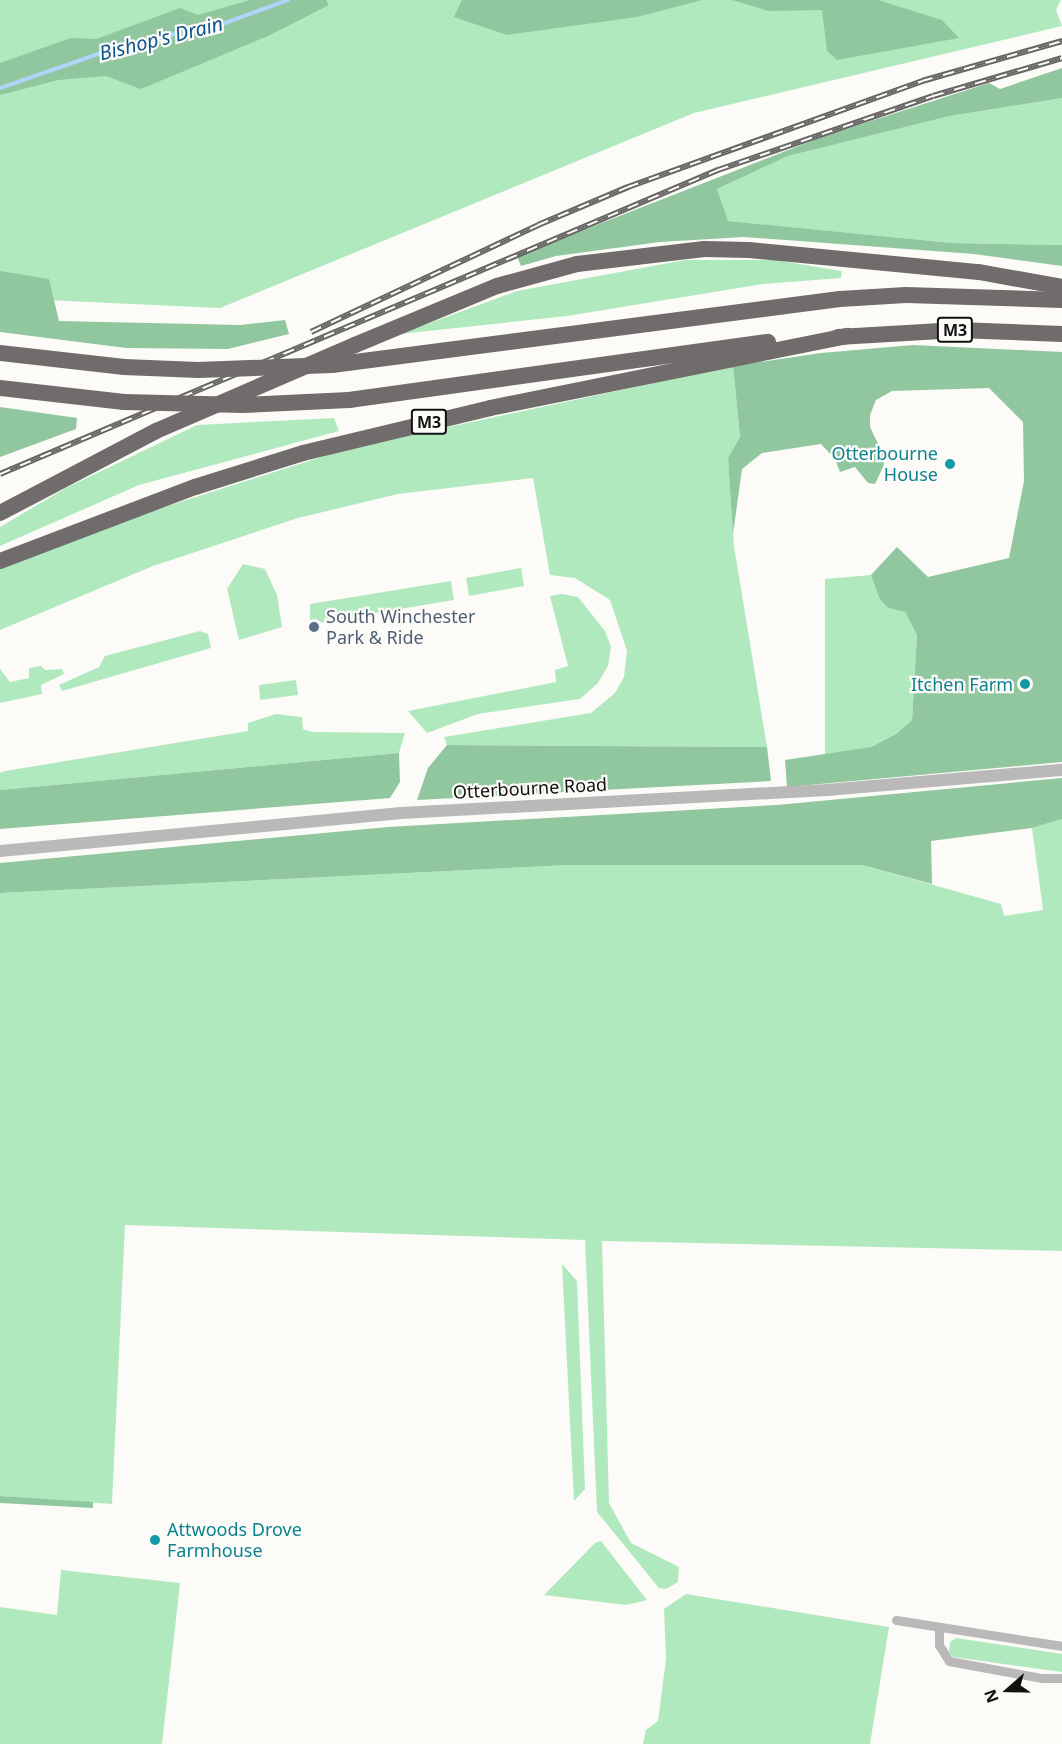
<!DOCTYPE html>
<html>
<head>
<meta charset="utf-8">
<style>
	body { margin:0 }
	#map { position:relative; width:1062px; height:1744px; overflow:hidden; background:#fdfbf8; font-family:"Noto Sans",sans-serif }
	div>[style] { position:absolute }
	.green>* { inset:0; background:#b1e9bf }
	.forest>* { inset:0; background:#90c79e }
	.stream>* { height:4px; margin:-2px; padding:0 2px; transform-origin:2px; border-radius:2px; background:#afd5fa }
	.minor>* { height:9px; margin:-4.5px; padding:0 4.5px; transform-origin:4.5px; border-radius:4.5px; background:#bab8b8 }
	.tertiary>* { height:12px; margin:-6px; padding:0 6px; transform-origin:6px; border-radius:6px; background:#bab8b8 }
	.motorway>* { height:16px; margin:-8px; padding:0 8px; transform-origin:8px; border-radius:8px; background:#706c6c }
	.rail>* { height:6px; margin-top:-3px; transform-origin:0; background:repeating-linear-gradient(90deg,#fdfbf8 0 11px,#666563 0 22px); box-sizing:border-box; border-block:2px solid #666563 }
	.motorway-bridge>* { height:16px; margin:-8px; padding:0 8px; transform-origin:8px; border-radius:8px; background:#706c6c }
	.dots>* { width:16px; height:16px; translate:-50% -50%; box-sizing:border-box; border:3px solid #fdfbf8; border-radius:50% }
	span { translate:-50% -50%; white-space:nowrap; text-align:center; line-height:1.15; -webkit-text-stroke:4.5px #fdfbf8; paint-order:stroke }
	.shield-label span { padding:2px 4px; background:#fdfbf8; border:2px solid; border-radius:4px; -webkit-text-stroke-width:0 }
	.shield-label { font-size:16px; color:#111110; font-weight:700 }
	.culture-label { font-size:18px; color:#0d838f }
	.right { translate:-100% -50%; text-align:right }
	.left { translate:0 -50%; text-align:left }
	.service-label { font-size:18px; color:#4e5e75 }
	.street-label { font-size:18px; color:#111110 }
	.water-label { font-size:20px; color:#0b568c; font-style:italic }
	.north { position:absolute; left:978px; top:1660px; width:60px; height:60px; -webkit-text-stroke:4px #fdfbf8; paint-order:stroke; rotate:250deg; font-size:16px; font-weight:700; line-height:24px; text-align:center; color:#111110 }
	.north::after { content:''; display:block; margin:auto; width:21px; height:27px; background:#111110; clip-path:polygon(50% 0,100% 100%,50% 72%,0 100%) }
</style>
</head>
<body>
<div id="map">
	<div class="green">
		<i style="clip-path:polygon(0 0,1061px 0,1056px 10px,1062px 26px,694px 113px,220px 308px,0 298px)"></i>
		<i style="clip-path:polygon(1062px 98px,1062px 245px,952px 243px,727px 221px,717px 189px,788px 156px,950px 116px)"></i>
		<i style="clip-path:polygon(685px 260px,775px 260px,842px 271px,841px 278px,763px 284px,567px 316px,400px 334px,517px 291px)"></i>
		<i style="clip-path:polygon(733px 366px,740px 437px,728px 458px,734px 546px,767px 747px,447px 745px,444px 737px,591px 713px,615px 693px,624px 677px,627px 651px,610px 600px,575px 578px,550px 575px,533px 478px,398px 494px,298px 518px,153px 566px,0 630px,0 568px,127px 519px,346px 449px)"></i>
		<i style="clip-path:polygon(334px 418px,339px 431px,139px 485px,0 546px,0 527px,66px 488px,197px 425px)"></i>
		<i style="clip-path:polygon(243px 564px,265px 569px,277px 595px,282px 627px,239px 640px,227px 589px)"></i>
		<i style="clip-path:polygon(521px 568px,524px 586px,469px 596px,466px 578px)"></i>
		<i style="clip-path:polygon(871px 575px,879px 598px,888px 608px,905px 612px,917px 635px,912px 720px,896px 734px,871px 747px,825px 757px,825px 579px)"></i>
		<i style="clip-path:polygon(451px 581px,454px 600px,310px 624px,310px 604px)"></i>
		<i style="clip-path:polygon(562px 594px,578px 597px,605px 631px,611px 647px,608px 666px,598px 683px,580px 699px,478px 714px,427px 733px,408px 711px,556px 682px,555px 670px,568px 666px,550px 596px)"></i>
		<i style="clip-path:polygon(200px 631px,208px 634px,211px 648px,62px 691px,59px 685px,99px 667px,105px 656px)"></i>
		<i style="clip-path:polygon(41px 666px,45px 670px,62px 669px,64px 674px,41px 685px,42px 694px,0 703px,0 669px,10px 682px,29px 678px,29px 668px)"></i>
		<i style="clip-path:polygon(296px 680px,298px 695px,260px 700px,259px 685px)"></i>
		<i style="clip-path:polygon(276px 714px,302px 717px,303px 729px,312px 732px,405px 733px,399px 753px,0 790px,0 773px,5px 771px,248px 731px,248px 723px)"></i>
		<i style="clip-path:polygon(1062px 819px,1062px 1251px,602px 1241px,609px 1503px,631px 1543px,679px 1567px,678px 1582px,666px 1589px,659px 1588px,597px 1512px,585px 1240px,125px 1225px,112px 1504px,0 1496px,0 893px,569px 865px,862px 865px,1001px 904px,1004px 916px,1043px 910px,1032px 828px)"></i>
		<i style="clip-path:polygon(562px 1264px,577px 1281px,585px 1489px,574px 1501px)"></i>
		<i style="clip-path:polygon(601px 1541px,647px 1600px,626px 1605px,544px 1595px,595px 1543px)"></i>
		<i style="clip-path:polygon(61px 1570px,180px 1583px,162px 1744px,0 1744px,0 1607px,57px 1615px)"></i>
		<i style="clip-path:polygon(686px 1594px,889px 1627px,870px 1744px,643px 1744px,646px 1730px,658px 1721px,666px 1659px,664px 1609px)"></i>
		<i style="clip-path:polygon(956px 1638px,1062px 1654px,1062px 1672px,953px 1657px,949px 1652px,950px 1642px)"></i>
	</div>
	<div class="forest">
		<i style="clip-path:polygon(250px 0,326px 0,329px 5px,268px 36px,141px 89px,106px 76px,58px 80px,0 95px,0 63px,71px 38px,96px 39px,180px 8px,198px 15px)"></i>
		<i style="clip-path:polygon(462px 0,702px 0,637px 17px,507px 35px,454px 17px)"></i>
		<i style="clip-path:polygon(732px 0,878px 0,942px 20px,959px 38px,837px 60px,827px 51px,822px 10px,769px 11px)"></i>
		<i style="clip-path:polygon(1062px 68px,1062px 98px,950px 116px,788px 156px,717px 189px,728px 221px,952px 243px,1062px 245px,1062px 266px,974px 254px,744px 237px,660px 242px,556px 256px,521px 266px,517px 256px,824px 136px,989px 83px,1000px 89px)"></i>
		<i style="clip-path:polygon(0 271px,49px 279px,59px 321px,240px 325px,285px 320px,289px 334px,228px 349px,126px 348px,0 332px)"></i>
		<i style="clip-path:polygon(913px 345px,1062px 352px,1062px 762px,787px 787px,785px 760px,871px 747px,896px 734px,912px 720px,917px 635px,905px 612px,888px 608px,879px 598px,871px 575px,897px 547px,928px 577px,1009px 558px,1024px 481px,1023px 422px,989px 388px,892px 391px,876px 400px,870px 415px,870px 427px,883px 454px,884px 465px,875px 484px,868px 483px,855px 467px,840px 472px,835px 459px,821px 444px,762px 453px,742px 469px,733px 534px,728px 458px,740px 437px,733px 366px,821px 353px)"></i>
		<i style="clip-path:polygon(0 407px,77px 418px,76px 429px,0 457px)"></i>
		<i style="clip-path:polygon(447px 745px,767px 747px,771px 781px,417px 800px,428px 768px)"></i>
		<i style="clip-path:polygon(399px 753px,400px 782px,390px 798px,0 829px,0 790px)"></i>
		<i style="clip-path:polygon(1062px 778px,1062px 819px,1032px 828px,931px 841px,932px 884px,862px 865px,569px 865px,0 893px,0 863px,388px 827px,777px 805px)"></i>
		<i style="clip-path:polygon(0 1496px,93px 1502px,93px 1508px,0 1503px)"></i>
	</div>
	<div class="stream">
		<i style="left:0;top:88px;width:128px;rotate:-19.1deg"></i>
		<i style="left:121px;top:46px;width:31px;rotate:-4deg"></i>
		<i style="left:152px;top:44px;width:26px;rotate:-25deg"></i>
		<i style="left:176px;top:33px;width:30px;rotate:-6deg"></i>
		<i style="left:206px;top:30px;width:87px;rotate:-20.1deg"></i>
	</div>
	<div class="minor">
		<i style="left:896px;top:1620px;width:168px;rotate:8.9deg"></i>
		<i style="left:939px;top:1628px;width:17px;rotate:90deg"></i>
		<i style="left:939px;top:1645px;width:19px;rotate:58deg"></i>
		<i style="left:949px;top:1661px;width:95px;rotate:10.4deg"></i>
		<i style="left:1042px;top:1678px;width:20px"></i>
	</div>
	<div class="tertiary">
		<i style="left:0;top:851px;width:403px;rotate:-5.4deg"></i>
		<i style="left:401px;top:813px;width:427px;rotate:-3.1deg"></i>
		<i style="left:827px;top:790px;width:236px;rotate:-4.9deg"></i>
	</div>
	<div class="motorway">
		<i style="left:838px;top:337px;width:120px;rotate:-3.3deg"></i>
		<i style="left:958px;top:330px;width:104px;rotate:2.2deg"></i>
		<i style="left:0;top:353px;width:125px;rotate:6.4deg"></i>
		<i style="left:124px;top:367px;width:74px;rotate:2.3deg"></i>
		<i style="left:332px;top:365px;width:512px;rotate:-7.4deg"></i>
		<i style="left:840px;top:299px;width:66px;rotate:-3.5deg"></i>
		<i style="left:906px;top:295px;width:156px;rotate:1.8deg"></i>
		<i style="left:0;top:388px;width:125px;rotate:6.4deg"></i>
		<i style="left:243px;top:405px;width:106px;rotate:-2.7deg"></i>
		<i style="left:349px;top:400px;width:423px;rotate:-7.9deg"></i>
		<i style="left:0;top:513px;width:176px;rotate:-27.7deg"></i>
		<i style="left:156px;top:431px;width:217px;rotate:-23.4deg"></i>
		<i style="left:355px;top:345px;width:154px;rotate:-22.6deg"></i>
		<i style="left:497px;top:286px;width:83px;rotate:-15.4deg"></i>
		<i style="left:577px;top:264px;width:128px;rotate:-6.7deg"></i>
		<i style="left:704px;top:249px;width:45px;rotate:1.3deg"></i>
		<i style="left:749px;top:250px;width:231px;rotate:5.5deg"></i>
		<i style="left:979px;top:272px;width:84px;rotate:10.2deg"></i>
		<i style="left:0;top:561px;width:209px;rotate:-20.8deg"></i>
		<i style="left:195px;top:487px;width:113px;rotate:-17.5deg"></i>
		<i style="left:303px;top:453px;width:192px;rotate:-13.5deg"></i>
		<i style="left:490px;top:408px;width:365px;rotate:-11.4deg"></i>
	</div>
	<div class="rail">
		<i style="left:311px;top:332px;width:251px;rotate:-25.2deg"></i>
		<i style="left:538px;top:225px;width:98px;rotate:-22.9deg"></i>
		<i style="left:628px;top:187px;width:313px;rotate:-19.8deg"></i>
		<i style="left:922px;top:81px;width:146px;rotate:-15.9deg"></i>
		<i style="left:0;top:474px;width:780px;rotate:-22.95deg"></i>
		<i style="left:718px;top:170px;width:227px;rotate:-19deg"></i>
		<i style="left:933px;top:96px;width:134px;rotate:-16.4deg"></i>
	</div>
	<div class="motorway-bridge">
		<i style="left:198px;top:370px;width:134px;rotate:-2.1deg"></i>
		<i style="left:124px;top:402px;width:119px;rotate:1.4deg"></i>
	</div>
	<div class="dots">
		<i style="left:950px;top:464px;background:#0f9aa8"></i>
		<i style="left:314px;top:627px;background:#5c6f8a"></i>
		<i style="left:1025px;top:684px;background:#0f9aa8"></i>
		<i style="left:155px;top:1540px;background:#0f9aa8"></i>
	</div>
	<div class="shield-label">
		<span style="left:955px;top:330px">M3</span>
		<span style="left:429px;top:422px">M3</span>
	</div>
	<div class="culture-label">
		<span class="right" style="left:938px;top:464px">Otterbourne<br>House</span>
		<span class="right" style="left:1013px;top:684px">Itchen Farm</span>
		<span class="left" style="left:167px;top:1540px">Attwoods Drove<br>Farmhouse</span>
	</div>
	<div class="service-label">
		<span class="left" style="left:326px;top:627px">South Winchester<br>Park &amp; Ride</span>
	</div>
	<div class="street-label">
		<span style="left:530px;top:788px;rotate:-3deg">Otterbourne Road</span>
	</div>
	<div class="water-label">
		<span style="left:161px;top:38px;rotate:-14deg">Bishop's Drain</span>
	</div>
	<div class="north">N</div>
</div>
</body>
</html>
